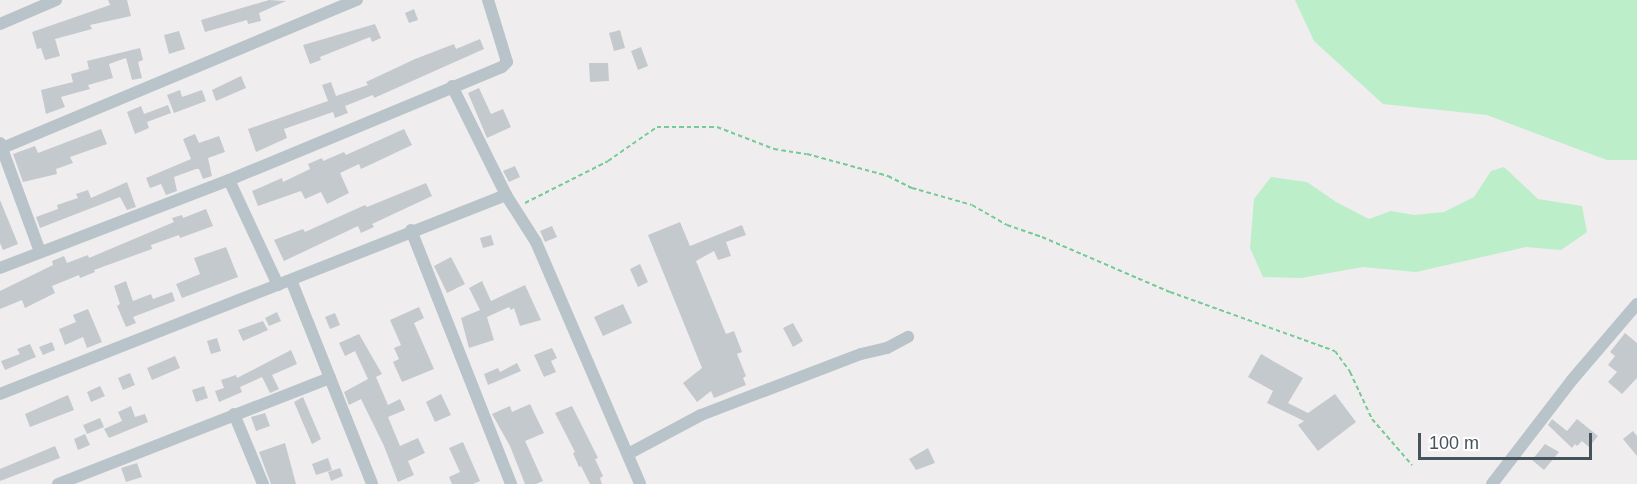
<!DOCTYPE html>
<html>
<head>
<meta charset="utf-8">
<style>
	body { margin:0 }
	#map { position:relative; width:1637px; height:484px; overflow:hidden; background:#f0edee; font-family:Arial,sans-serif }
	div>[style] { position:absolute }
	.green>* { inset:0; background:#bbeec9 }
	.building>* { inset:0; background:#c4c9cd }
	.path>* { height:2px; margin-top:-1px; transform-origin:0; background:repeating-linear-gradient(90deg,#74cb96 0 4.5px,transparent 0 7.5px) }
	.minor>* { height:12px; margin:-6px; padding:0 6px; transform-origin:6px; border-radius:6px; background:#b9c4ca }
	span { translate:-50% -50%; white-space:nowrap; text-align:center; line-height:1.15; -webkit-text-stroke:4.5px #fff; paint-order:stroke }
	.scale { position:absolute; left:1418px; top:433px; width:174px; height:27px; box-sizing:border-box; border:3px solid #46535a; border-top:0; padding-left:8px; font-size:18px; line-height:21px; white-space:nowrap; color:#46535a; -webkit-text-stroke:4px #fff; paint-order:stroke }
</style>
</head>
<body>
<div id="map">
	<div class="green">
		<i style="clip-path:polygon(1295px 0,1637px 0,1637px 160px,1607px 160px,1487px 115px,1383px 104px,1314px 41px)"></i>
		<i style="clip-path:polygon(1504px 167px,1538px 199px,1582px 206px,1587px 232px,1561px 250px,1526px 247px,1416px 272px,1363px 267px,1301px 278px,1263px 277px,1250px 248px,1254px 199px,1271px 177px,1307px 182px,1336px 202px,1369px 219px,1391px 211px,1414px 215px,1444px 212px,1474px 197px,1491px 171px)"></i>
	</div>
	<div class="building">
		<i style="clip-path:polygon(108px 0,127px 0,131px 16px,90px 25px,92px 29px,55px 39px,60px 56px,45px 60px,41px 48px,37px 49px,32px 32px,110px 5px)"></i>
		<i style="clip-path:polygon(269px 0,286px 1px,259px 13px,261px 21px,248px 24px,247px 20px,205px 32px,201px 20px)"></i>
		<i style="clip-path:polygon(414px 9px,418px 20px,409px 23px,405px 13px)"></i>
		<i style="clip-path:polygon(375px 24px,381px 38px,372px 42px,370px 37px,320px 57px,321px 60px,310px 64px,303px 45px)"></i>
		<i style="clip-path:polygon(620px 30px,625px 48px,614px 51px,609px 33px)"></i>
		<i style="clip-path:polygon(179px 31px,185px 49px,169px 54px,164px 35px)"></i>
		<i style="clip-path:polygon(480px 39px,484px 49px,374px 98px,373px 95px,345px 106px,348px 113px,335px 118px,333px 112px,284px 129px,287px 138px,256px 152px,248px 129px,328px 101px,322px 85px,331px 82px,336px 96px,368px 85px,366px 82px,415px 59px,454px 44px,456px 49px)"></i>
		<i style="clip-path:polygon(641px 47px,648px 66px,638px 70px,631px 51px)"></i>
		<i style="clip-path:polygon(140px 48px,143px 60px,138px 62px,142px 78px,132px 80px,126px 58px,109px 64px,113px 78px,88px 85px,90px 89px,61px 97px,65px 107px,46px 114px,41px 90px,73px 82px,71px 74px,89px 69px,87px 61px)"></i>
		<i style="clip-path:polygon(589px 63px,608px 63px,609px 81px,590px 82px)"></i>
		<i style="clip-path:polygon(241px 76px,246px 88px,216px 101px,212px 90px)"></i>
		<i style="clip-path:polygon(479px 88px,491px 114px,503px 109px,511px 127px,487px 138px,468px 93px)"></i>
		<i style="clip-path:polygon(180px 90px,182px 97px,202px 90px,206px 101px,174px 113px,167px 95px)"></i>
		<i style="clip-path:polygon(168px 105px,171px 113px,147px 122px,149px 128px,135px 134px,127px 112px,141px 106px,144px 114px)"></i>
		<i style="clip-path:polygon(101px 129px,107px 144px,70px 157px,73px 163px,56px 169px,57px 174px,23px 182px,13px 154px,35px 146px,38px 153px)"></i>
		<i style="clip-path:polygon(404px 129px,412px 145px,361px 169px,359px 164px,340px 173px,349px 193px,327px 204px,321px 192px,305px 199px,301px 191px,258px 206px,252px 191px,282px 178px,283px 182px,310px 169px,308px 164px,322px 158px,323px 161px,344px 152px,346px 155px)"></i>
		<i style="clip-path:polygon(195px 134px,199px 143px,219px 136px,225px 152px,208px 158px,212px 176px,203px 179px,199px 169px,196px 169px,174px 177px,177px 191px,166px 195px,161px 184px,150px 188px,146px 178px,191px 159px,183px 139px)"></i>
		<i style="clip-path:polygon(515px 166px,520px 177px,509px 182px,503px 171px)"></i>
		<i style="clip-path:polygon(127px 182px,136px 207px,127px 210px,120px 197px,40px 228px,36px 217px,58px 209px,57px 205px,78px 198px,76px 194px,88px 190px,91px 198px)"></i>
		<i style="clip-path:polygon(426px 183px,432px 196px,372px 224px,374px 227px,361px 233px,358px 226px,284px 261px,274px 240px,303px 229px,305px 232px,365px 205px,367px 207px)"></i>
		<i style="clip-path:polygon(0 200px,18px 244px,3px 250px,0 243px)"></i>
		<i style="clip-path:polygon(206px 209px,213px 226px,180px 238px,179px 235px,151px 245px,152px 249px,94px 270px,95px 272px,80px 278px,79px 275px,52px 286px,55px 293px,25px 308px,22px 300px,0 309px,0 291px,53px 265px,52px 261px,64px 256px,67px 263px,88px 255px,89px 258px,174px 222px,172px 218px,182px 215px,183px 218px)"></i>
		<i style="clip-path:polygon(680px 222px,690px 246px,742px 225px,746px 235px,726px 242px,731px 256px,718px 260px,714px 251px,696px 261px,726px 334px,734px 331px,742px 352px,737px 354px,746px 376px,743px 378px,746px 385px,714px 398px,711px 391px,697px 402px,683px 383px,702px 368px,648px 235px)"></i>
		<i style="clip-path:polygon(552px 226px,557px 237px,545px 242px,540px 231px)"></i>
		<i style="clip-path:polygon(491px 235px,494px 245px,483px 248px,480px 238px)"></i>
		<i style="clip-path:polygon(226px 247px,238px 277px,182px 298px,176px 284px,200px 274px,194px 258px)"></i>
		<i style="clip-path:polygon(451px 257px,465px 284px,447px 293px,434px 266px)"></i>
		<i style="clip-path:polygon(640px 264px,648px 282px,638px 287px,630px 269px)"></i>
		<i style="clip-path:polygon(126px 281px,133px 301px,151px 294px,153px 299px,172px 292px,175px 301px,133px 317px,136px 323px,126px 327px,117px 306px,120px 304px,114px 286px)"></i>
		<i style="clip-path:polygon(482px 281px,491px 301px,525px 285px,541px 320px,520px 326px,514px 308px,511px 310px,509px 307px,487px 317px,494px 340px,469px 348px,461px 318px,480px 310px,469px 288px)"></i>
		<i style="clip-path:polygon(623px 304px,632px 323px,603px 336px,594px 317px)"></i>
		<i style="clip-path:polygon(419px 307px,424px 318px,414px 323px,434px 369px,402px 382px,393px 362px,399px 359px,394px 348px,401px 345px,390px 320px)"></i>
		<i style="clip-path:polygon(88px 309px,102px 342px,87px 348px,83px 337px,65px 345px,59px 329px,76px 322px,73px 315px)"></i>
		<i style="clip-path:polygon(277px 312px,281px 321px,269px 326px,265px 318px)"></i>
		<i style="clip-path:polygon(335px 313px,340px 325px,330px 329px,325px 317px)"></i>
		<i style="clip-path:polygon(263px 321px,268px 330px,243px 341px,238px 330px)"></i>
		<i style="clip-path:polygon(793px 323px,803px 341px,793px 347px,783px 328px)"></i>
		<i style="clip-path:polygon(1625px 333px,1637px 343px,1637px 378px,1622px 394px,1608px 382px,1617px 372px,1608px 365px,1615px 356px,1610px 352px)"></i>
		<i style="clip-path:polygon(359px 334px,382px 374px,376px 377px,388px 405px,400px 399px,405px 410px,388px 417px,400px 446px,418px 438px,425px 453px,408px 461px,414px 475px,398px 482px,384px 446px,361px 399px,349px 405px,344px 392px,368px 379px,355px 351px,345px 356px,339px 343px)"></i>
		<i style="clip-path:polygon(217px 338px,221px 351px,211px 354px,207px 341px)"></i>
		<i style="clip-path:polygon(52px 342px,55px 350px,43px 355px,39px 347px)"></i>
		<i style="clip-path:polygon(30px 344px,36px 357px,5px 370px,1px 361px,20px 354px,17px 349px)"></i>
		<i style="clip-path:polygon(552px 348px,557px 358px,551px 361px,556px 372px,544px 377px,534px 355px)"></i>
		<i style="clip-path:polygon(291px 350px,297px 364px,272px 375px,279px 389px,270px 393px,262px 377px,240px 387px,242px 392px,219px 402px,215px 391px,224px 388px,221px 380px,236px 375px,237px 378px)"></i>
		<i style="clip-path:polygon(1261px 354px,1303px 378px,1288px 403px,1308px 413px,1335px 394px,1356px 422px,1318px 451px,1298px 425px,1304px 421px,1267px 403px,1273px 391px,1248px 377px)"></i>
		<i style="clip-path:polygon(175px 356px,180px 368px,152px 380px,147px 368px)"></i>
		<i style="clip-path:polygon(517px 363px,521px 371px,488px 385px,484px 374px,498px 368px,500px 372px)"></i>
		<i style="clip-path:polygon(130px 373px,135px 385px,123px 390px,118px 378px)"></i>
		<i style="clip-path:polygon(100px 386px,105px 396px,91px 402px,87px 392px)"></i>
		<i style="clip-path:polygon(204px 386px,208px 398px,196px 402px,192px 390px)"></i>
		<i style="clip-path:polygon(441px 394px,451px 415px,435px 422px,426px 402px)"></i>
		<i style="clip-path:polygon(68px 395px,74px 410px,30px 427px,25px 414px)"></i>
		<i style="clip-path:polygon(303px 397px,321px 439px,312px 444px,294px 402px)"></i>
		<i style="clip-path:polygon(530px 404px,544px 433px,525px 441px,543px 481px,536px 484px,525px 484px,510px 446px,492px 414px,510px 406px,512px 412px)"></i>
		<i style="clip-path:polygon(131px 406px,135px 417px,145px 414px,148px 422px,109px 438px,104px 429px,122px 421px,118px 412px)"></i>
		<i style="clip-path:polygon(572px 406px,598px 458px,595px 459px,603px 476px,600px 478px,602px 484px,590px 484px,581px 466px,579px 467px,573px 453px,575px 452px,555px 413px)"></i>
		<i style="clip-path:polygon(265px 413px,270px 426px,256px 431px,251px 417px)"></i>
		<i style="clip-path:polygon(100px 418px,104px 427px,87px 434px,83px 425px)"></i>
		<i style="clip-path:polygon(1552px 419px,1567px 431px,1577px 419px,1598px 436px,1589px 447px,1582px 441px,1577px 446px,1575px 444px,1572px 448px,1548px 425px)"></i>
		<i style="clip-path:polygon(1633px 431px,1637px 436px,1637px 456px,1623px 439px)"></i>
		<i style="clip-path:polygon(85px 434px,90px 445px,78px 450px,74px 439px)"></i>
		<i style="clip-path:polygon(463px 442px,480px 481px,473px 484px,452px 484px,449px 477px,460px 472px,449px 448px)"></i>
		<i style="clip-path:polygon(285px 443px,296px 484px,271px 484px,259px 452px)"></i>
		<i style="clip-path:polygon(1545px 444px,1559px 452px,1544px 470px,1532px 460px)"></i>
		<i style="clip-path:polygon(55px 446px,60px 458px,0 481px,0 469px)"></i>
		<i style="clip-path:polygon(928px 448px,935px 463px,916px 470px,909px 459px)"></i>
		<i style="clip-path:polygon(328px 458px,332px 470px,316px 475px,312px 464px)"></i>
		<i style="clip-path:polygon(137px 463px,142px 477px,126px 482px,121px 468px)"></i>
		<i style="clip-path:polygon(340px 468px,343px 476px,331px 481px,328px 472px)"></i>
	</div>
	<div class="path">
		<i style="left:525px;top:203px;width:93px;rotate:-26.8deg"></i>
		<i style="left:608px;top:161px;width:60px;rotate:-34.8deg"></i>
		<i style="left:657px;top:127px;width:60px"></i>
		<i style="left:717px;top:127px;width:61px;rotate:21.1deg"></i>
		<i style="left:774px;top:149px;width:33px;rotate:9deg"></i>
		<i style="left:807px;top:154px;width:84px;rotate:15.2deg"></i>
		<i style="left:888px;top:176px;width:27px;rotate:27deg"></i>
		<i style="left:912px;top:188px;width:62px;rotate:15.8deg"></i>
		<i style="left:972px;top:205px;width:40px;rotate:29.7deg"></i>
		<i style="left:1007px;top:225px;width:37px;rotate:19deg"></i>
		<i style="left:1042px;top:237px;width:139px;rotate:23.3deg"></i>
		<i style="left:1170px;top:292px;width:175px;rotate:19.7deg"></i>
		<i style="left:1335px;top:351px;width:26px;rotate:54deg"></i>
		<i style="left:1350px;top:372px;width:52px;rotate:64.9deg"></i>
		<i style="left:1372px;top:419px;width:61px;rotate:49deg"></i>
	</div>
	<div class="minor">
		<i style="left:0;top:24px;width:61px;rotate:-23.2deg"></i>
		<i style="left:452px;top:86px;width:122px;rotate:63.6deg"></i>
		<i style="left:506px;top:195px;width:56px;rotate:57.4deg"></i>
		<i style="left:536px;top:242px;width:263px;rotate:66.7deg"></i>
		<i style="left:0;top:143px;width:116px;rotate:69.8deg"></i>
		<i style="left:0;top:149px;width:387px;rotate:-22.7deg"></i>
		<i style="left:229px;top:180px;width:116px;rotate:65deg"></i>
		<i style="left:411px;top:230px;width:273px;rotate:68.5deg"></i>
		<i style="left:0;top:268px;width:245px;rotate:-21deg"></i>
		<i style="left:229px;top:180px;width:295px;rotate:-22.5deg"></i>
		<i style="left:502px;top:67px;width:7px;rotate:-45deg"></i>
		<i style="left:507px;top:62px;width:65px;rotate:-107deg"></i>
		<i style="left:291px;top:280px;width:219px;rotate:68.3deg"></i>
		<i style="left:0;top:394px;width:544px;rotate:-21.47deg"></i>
		<i style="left:234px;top:414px;width:76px;rotate:67.5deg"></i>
		<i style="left:628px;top:454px;width:83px;rotate:-28.1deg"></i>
		<i style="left:701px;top:415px;width:171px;rotate:-20.9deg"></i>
		<i style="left:861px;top:354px;width:27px;rotate:-13deg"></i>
		<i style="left:887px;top:348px;width:24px;rotate:-28deg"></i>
		<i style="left:58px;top:484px;width:292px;rotate:-21.3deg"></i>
		<i style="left:1492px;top:484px;width:131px;rotate:-52.4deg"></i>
		<i style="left:1572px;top:380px;width:100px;rotate:-49.5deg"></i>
	</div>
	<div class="scale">100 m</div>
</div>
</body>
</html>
